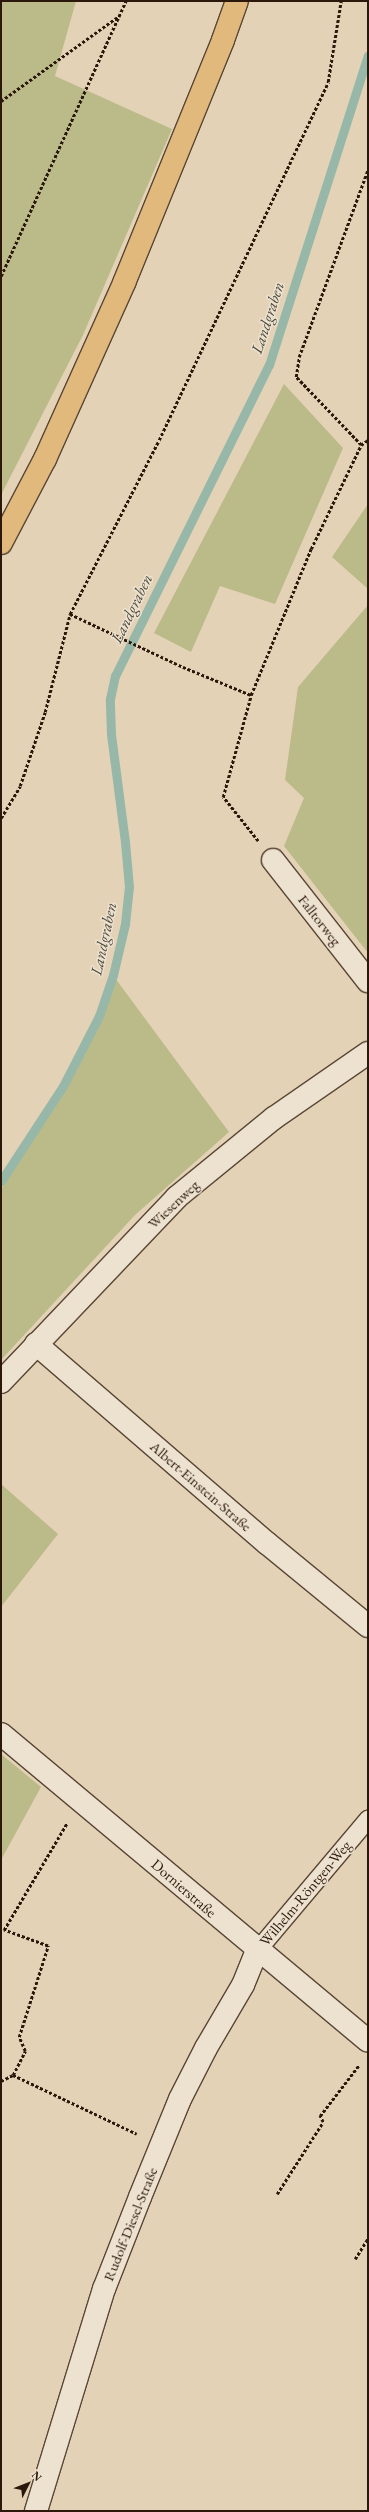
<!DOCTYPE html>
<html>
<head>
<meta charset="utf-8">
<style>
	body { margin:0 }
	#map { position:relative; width:369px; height:2512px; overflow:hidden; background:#e4d2b7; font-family:"EB Garamond",serif }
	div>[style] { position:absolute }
	.green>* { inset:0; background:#bbba89 }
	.stream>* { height:9px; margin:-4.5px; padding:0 4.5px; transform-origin:4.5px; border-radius:4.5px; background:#97b8a9 }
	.path>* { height:2.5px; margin-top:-1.25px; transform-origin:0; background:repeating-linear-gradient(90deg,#2b180a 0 3px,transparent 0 5px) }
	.roads { filter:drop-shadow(1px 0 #594635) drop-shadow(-1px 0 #594635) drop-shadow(0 1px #594635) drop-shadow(0 -1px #594635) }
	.service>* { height:17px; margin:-8.5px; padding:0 8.5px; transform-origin:8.5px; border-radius:8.5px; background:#ede2d0 }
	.minor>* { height:22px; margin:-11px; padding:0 11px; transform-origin:11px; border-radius:11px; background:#ede2d0 }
	.primary>* { height:22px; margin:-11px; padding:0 11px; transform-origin:11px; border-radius:11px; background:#e2b97c }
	span { translate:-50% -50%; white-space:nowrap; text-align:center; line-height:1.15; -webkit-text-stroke:3px #ede2d0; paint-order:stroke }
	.street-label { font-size:15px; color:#2b180a }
	.water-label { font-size:16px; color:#4b483a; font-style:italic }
	.frame { position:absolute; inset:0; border:2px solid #2b180a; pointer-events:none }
	.north { position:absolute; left:8px; top:2464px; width:40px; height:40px; -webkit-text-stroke:3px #ede2d0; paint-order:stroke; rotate:48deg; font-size:11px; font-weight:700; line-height:16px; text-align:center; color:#2b180a }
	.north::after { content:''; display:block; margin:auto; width:14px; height:18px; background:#2b180a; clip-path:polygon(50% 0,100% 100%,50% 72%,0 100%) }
</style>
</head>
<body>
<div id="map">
	<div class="green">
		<i style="clip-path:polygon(1px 1px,76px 1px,55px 76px,172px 129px,83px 335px,1px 495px)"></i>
		<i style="clip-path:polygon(284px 384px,343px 448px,275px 604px,220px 586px,191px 652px,154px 633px)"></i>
		<i style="clip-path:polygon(368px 504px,368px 589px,332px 557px)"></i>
		<i style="clip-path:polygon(368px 605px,368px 953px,284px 846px,304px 798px,285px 780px,298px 687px)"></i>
		<i style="clip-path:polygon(115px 978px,229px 1132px,135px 1215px,1px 1360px,1px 1189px,68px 1086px)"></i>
		<i style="clip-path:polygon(1px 1484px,58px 1534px,1px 1607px)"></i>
		<i style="clip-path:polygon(1px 1754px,41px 1787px,1px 1860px)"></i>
	</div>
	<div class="stream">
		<i style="left:1px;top:1181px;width:113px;rotate:-56.9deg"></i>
		<i style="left:63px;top:1086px;width:79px;rotate:-62.8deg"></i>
		<i style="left:99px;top:1016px;width:43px;rotate:-71.1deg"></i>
		<i style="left:113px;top:975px;width:52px;rotate:-76.8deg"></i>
		<i style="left:125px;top:924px;width:37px;rotate:-84deg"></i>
		<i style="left:129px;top:887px;width:45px;rotate:-95.1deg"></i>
		<i style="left:125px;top:842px;width:109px;rotate:-97.4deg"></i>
		<i style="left:111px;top:734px;width:35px;rotate:-92deg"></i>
		<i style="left:110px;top:699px;width:24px;rotate:-78deg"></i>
		<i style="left:115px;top:676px;width:347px;rotate:-63.7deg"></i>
		<i style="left:269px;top:365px;width:325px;rotate:-72.3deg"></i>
	</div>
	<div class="path">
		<i style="left:1px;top:101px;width:145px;rotate:-35.8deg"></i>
		<i style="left:1px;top:276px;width:302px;rotate:-65.6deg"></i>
		<i style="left:361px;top:445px;width:94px;rotate:-133.7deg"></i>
		<i style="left:296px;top:377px;width:20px;rotate:-81deg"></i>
		<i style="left:299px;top:357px;width:200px;rotate:-69.8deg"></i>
		<i style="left:70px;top:614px;width:125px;rotate:25.1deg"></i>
		<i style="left:183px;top:667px;width:74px;rotate:22.4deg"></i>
		<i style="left:1px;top:818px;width:37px;rotate:-59deg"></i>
		<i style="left:20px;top:786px;width:78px;rotate:-71.3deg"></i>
		<i style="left:45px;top:712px;width:101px;rotate:-75.7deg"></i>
		<i style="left:70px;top:614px;width:195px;rotate:-62.9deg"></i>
		<i style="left:159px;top:440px;width:396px;rotate:-64.7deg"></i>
		<i style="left:328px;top:82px;width:82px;rotate:-80.9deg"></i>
		<i style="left:258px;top:841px;width:56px;rotate:-128.5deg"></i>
		<i style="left:223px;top:797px;width:106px;rotate:-74.6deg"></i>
		<i style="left:251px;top:695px;width:158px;rotate:-67.7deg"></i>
		<i style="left:311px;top:549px;width:115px;rotate:-64.3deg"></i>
		<i style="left:361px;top:445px;width:9px;rotate:-36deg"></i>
		<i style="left:13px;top:2075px;width:137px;rotate:25.4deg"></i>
		<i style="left:1px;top:2081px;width:13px;rotate:-27deg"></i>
		<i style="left:13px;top:2075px;width:27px;rotate:-63deg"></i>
		<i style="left:25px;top:2051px;width:15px;rotate:-113deg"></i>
		<i style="left:19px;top:2037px;width:96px;rotate:-72.3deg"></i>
		<i style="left:48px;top:1946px;width:47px;rotate:-160deg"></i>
		<i style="left:4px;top:1930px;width:124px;rotate:-59.5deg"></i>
		<i style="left:277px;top:2194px;width:85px;rotate:-57.4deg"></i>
		<i style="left:323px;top:2122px;width:7px;rotate:-117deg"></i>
		<i style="left:320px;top:2116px;width:64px;rotate:-52.6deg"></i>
		<i style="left:355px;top:2259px;width:25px;rotate:-58deg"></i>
	</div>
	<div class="roads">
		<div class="service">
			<i style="left:257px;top:1950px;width:172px;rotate:-49.9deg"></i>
		</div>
		<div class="minor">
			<i style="left:273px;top:860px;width:154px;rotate:51.9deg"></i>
			<i style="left:36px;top:1344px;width:306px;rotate:40.8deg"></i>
			<i style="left:268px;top:1544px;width:129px;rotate:39.4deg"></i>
			<i style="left:1px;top:1382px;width:255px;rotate:-46.4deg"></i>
			<i style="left:177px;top:1197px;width:125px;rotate:-39.2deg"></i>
			<i style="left:274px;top:1118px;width:114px;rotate:-34.7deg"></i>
			<i style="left:1px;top:1734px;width:478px;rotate:39.9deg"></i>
			<i style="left:36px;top:2511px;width:232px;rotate:-73deg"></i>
			<i style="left:104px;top:2289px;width:99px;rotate:-68.6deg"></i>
			<i style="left:140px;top:2197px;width:106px;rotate:-67.8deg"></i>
			<i style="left:180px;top:2099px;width:57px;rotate:-63deg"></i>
			<i style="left:206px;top:2048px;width:73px;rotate:-59.6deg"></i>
			<i style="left:243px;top:1985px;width:38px;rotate:-68deg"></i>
		</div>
		<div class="primary">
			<i style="left:1px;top:543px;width:95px;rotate:-62.4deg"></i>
			<i style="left:45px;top:459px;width:193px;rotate:-65.8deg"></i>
			<i style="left:124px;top:283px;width:262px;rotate:-67.8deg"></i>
			<i style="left:223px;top:40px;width:41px;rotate:-70.3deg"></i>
		</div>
	</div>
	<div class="street-label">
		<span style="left:320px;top:920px;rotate:52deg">Falltorweg</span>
		<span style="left:173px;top:1204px;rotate:-43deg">Wiesenweg</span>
		<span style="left:201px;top:1486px;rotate:41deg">Albert-Einstein-Straße</span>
		<span style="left:184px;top:1888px;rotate:41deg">Dornierstraße</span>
		<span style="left:305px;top:1893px;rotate:-50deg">Wilhelm-Röntgen-Weg</span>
		<span style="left:130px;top:2224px;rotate:-68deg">Rudolf-Diesel-Straße</span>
	</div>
	<div class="water-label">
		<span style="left:268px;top:318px;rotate:-72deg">Landgraben</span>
		<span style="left:132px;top:609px;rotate:-64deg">Landgraben</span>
		<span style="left:104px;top:939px;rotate:-78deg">Landgraben</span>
	</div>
	<div class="frame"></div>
	<div class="north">N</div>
</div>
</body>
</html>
